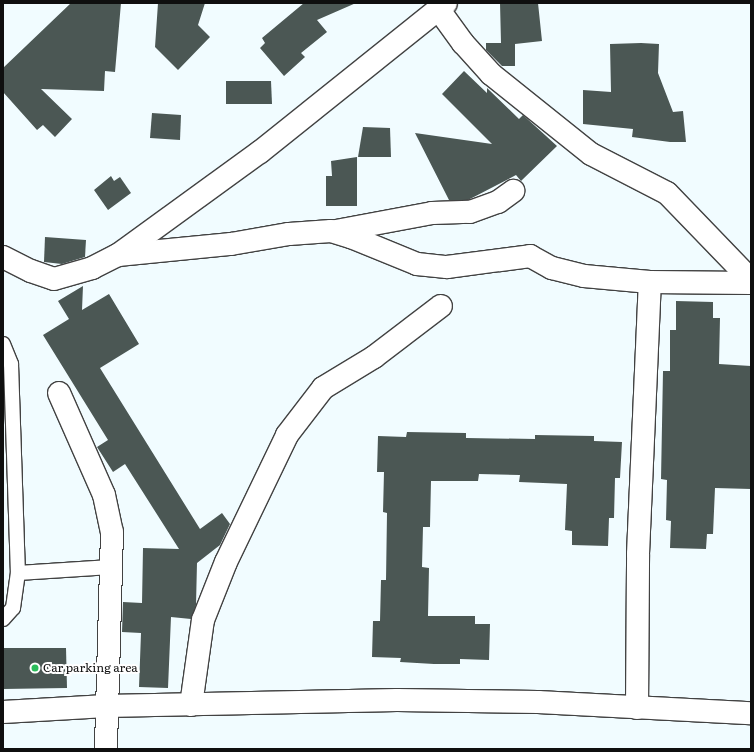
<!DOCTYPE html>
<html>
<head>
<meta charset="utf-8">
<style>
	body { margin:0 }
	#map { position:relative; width:754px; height:752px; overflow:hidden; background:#f1fcff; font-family:Literata,serif }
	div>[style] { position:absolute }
	.building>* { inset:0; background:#4b5754 }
	.roads { filter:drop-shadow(1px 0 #424242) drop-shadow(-1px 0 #424242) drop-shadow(0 1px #424242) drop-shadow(0 -1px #424242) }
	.lane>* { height:14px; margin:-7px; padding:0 7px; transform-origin:7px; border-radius:7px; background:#fff }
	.street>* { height:22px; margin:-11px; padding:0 11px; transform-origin:11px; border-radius:11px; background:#fff }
	.dots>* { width:11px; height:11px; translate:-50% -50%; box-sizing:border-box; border:2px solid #fff; border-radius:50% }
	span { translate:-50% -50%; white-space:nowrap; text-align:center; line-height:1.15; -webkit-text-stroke:4px #fff; paint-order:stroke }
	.poi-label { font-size:12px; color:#0f0f0f }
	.left { translate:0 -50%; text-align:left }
	.frame { position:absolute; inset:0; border:4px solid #0f0f0f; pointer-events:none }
</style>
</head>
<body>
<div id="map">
	<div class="building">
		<i style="clip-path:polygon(71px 3px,121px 3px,115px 72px,105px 71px,104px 91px,41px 89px,72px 119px,55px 137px,43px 125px,37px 130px,3px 92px,3px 68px)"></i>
		<i style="clip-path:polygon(158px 3px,205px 3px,198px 25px,210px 37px,178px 70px,155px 47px)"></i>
		<i style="clip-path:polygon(304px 3px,356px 3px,317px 20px,327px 32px,301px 53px,305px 57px,284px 76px,260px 48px,265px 43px,262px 38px)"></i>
		<i style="clip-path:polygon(500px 3px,538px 3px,542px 41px,515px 44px,515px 66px,502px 66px,486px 50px,486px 43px,501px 43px)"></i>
		<i style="clip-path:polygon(641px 43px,659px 44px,658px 73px,673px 112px,683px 111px,686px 142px,670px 142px,632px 137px,633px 129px,583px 124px,583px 90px,611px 92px,610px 44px)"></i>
		<i style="clip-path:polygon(464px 71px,487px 93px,487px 88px,519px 119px,523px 115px,557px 146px,521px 181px,516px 175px,468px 200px,449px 200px,415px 133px,492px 144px,442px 94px)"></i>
		<i style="clip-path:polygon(226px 81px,271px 81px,272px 104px,226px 104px)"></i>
		<i style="clip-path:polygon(152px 113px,181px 115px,180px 140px,150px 138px)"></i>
		<i style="clip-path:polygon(363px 127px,390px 128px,391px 157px,358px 157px)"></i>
		<i style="clip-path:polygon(357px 157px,357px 206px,326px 206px,326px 176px,332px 176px,331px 161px)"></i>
		<i style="clip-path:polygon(111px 176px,114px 181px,120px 177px,131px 193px,108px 210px,94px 190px)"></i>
		<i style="clip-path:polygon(45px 237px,86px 240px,85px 257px,62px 264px,44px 262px)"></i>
		<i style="clip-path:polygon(83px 286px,82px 310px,109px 294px,139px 344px,100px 368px,200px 529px,222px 513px,230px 524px,220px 545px,197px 563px,196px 605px,191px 619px,171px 617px,168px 688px,139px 687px,141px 633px,122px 632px,123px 602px,142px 603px,143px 548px,179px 549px,125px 464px,113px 472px,97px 447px,108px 440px,43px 335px,69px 319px,58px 301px)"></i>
		<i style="clip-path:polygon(676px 301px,713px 302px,713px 318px,720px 318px,719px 364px,751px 366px,751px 489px,715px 488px,713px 534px,707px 534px,706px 549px,670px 548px,671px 521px,666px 520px,667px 480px,661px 479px,663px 371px,670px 371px,670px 330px,676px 330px)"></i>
		<i style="clip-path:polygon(407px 432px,466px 433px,466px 438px,535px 439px,535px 435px,594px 436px,594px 441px,622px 442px,620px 478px,615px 478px,614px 518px,609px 518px,608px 546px,572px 545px,572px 531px,565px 530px,567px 484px,519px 482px,520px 475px,479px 474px,478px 481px,431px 481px,430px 527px,423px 527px,422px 567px,429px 568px,428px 616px,475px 616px,475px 624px,490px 624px,489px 660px,460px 659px,460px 664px,434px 664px,400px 662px,401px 658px,372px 657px,373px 621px,380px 621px,381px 580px,386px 580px,387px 513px,383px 512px,384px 472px,377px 472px,378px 436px,406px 437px)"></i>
		<i style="clip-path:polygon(3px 648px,66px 648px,67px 688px,3px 689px)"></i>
	</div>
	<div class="roads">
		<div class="lane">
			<i style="left:3px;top:344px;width:22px;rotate:68deg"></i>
			<i style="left:11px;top:364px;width:209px;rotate:88.1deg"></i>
			<i style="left:3px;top:619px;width:15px;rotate:-48deg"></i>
			<i style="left:13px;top:608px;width:35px;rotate:-82deg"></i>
			<i style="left:18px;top:573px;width:93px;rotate:-3.7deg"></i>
		</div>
		<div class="street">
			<i style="left:439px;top:10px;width:41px;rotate:54deg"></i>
			<i style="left:463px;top:43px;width:42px;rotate:47.9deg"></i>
			<i style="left:491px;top:74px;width:128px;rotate:38.7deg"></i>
			<i style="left:591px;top:154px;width:85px;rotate:27.2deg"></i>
			<i style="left:667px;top:193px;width:121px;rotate:46deg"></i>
			<i style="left:336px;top:231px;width:98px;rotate:-10.6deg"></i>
			<i style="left:432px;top:213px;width:38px;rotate:-2deg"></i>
			<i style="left:470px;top:212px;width:30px;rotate:-20deg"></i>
			<i style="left:498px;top:202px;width:19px;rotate:-36deg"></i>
			<i style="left:118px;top:255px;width:114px;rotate:-5.6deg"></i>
			<i style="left:231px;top:244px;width:59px;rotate:-9.8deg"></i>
			<i style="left:289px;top:234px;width:42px;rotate:-4.1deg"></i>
			<i style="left:331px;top:231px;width:21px;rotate:17deg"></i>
			<i style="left:351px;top:237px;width:71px;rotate:22.2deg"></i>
			<i style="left:417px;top:264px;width:30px;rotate:6deg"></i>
			<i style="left:447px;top:267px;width:84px;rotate:-7.5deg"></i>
			<i style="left:530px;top:256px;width:25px;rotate:29deg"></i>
			<i style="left:552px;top:268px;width:33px;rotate:14deg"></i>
			<i style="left:584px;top:276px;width:66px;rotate:5.2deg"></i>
			<i style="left:650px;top:282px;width:101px;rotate:0.6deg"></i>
			<i style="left:3px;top:257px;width:31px;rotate:27deg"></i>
			<i style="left:31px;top:271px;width:24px;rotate:19deg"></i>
			<i style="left:54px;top:279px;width:40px;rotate:-16deg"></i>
			<i style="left:92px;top:268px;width:29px;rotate:-27deg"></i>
			<i style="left:118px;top:255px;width:175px;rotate:-36deg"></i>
			<i style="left:260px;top:152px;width:238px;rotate:-38.7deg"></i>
			<i style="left:59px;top:393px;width:111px;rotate:66.2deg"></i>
			<i style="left:104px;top:495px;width:38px;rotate:78deg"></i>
			<i style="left:112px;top:532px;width:217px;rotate:91.6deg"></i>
			<i style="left:191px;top:705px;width:86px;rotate:-82deg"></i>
			<i style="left:203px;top:620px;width:62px;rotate:-68.4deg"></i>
			<i style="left:226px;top:562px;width:141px;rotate:-64.3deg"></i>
			<i style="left:287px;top:435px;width:59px;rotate:-52.5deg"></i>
			<i style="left:323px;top:388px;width:60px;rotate:-31.3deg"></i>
			<i style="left:374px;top:357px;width:84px;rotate:-37.3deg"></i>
			<i style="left:637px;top:708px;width:154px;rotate:-89.6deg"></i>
			<i style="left:638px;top:554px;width:272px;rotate:-87.5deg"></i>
			<i style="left:3px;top:712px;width:103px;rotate:-3.3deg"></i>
			<i style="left:106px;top:706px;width:291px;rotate:-1.2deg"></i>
			<i style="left:397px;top:700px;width:141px;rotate:0.8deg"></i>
			<i style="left:538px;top:702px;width:213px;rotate:3deg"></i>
		</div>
	</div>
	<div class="dots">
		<i style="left:35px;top:668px;background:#2abc5a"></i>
	</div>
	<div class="poi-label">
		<span class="left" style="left:43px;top:668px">Car parking area</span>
	</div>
	<div class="frame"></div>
</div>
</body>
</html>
